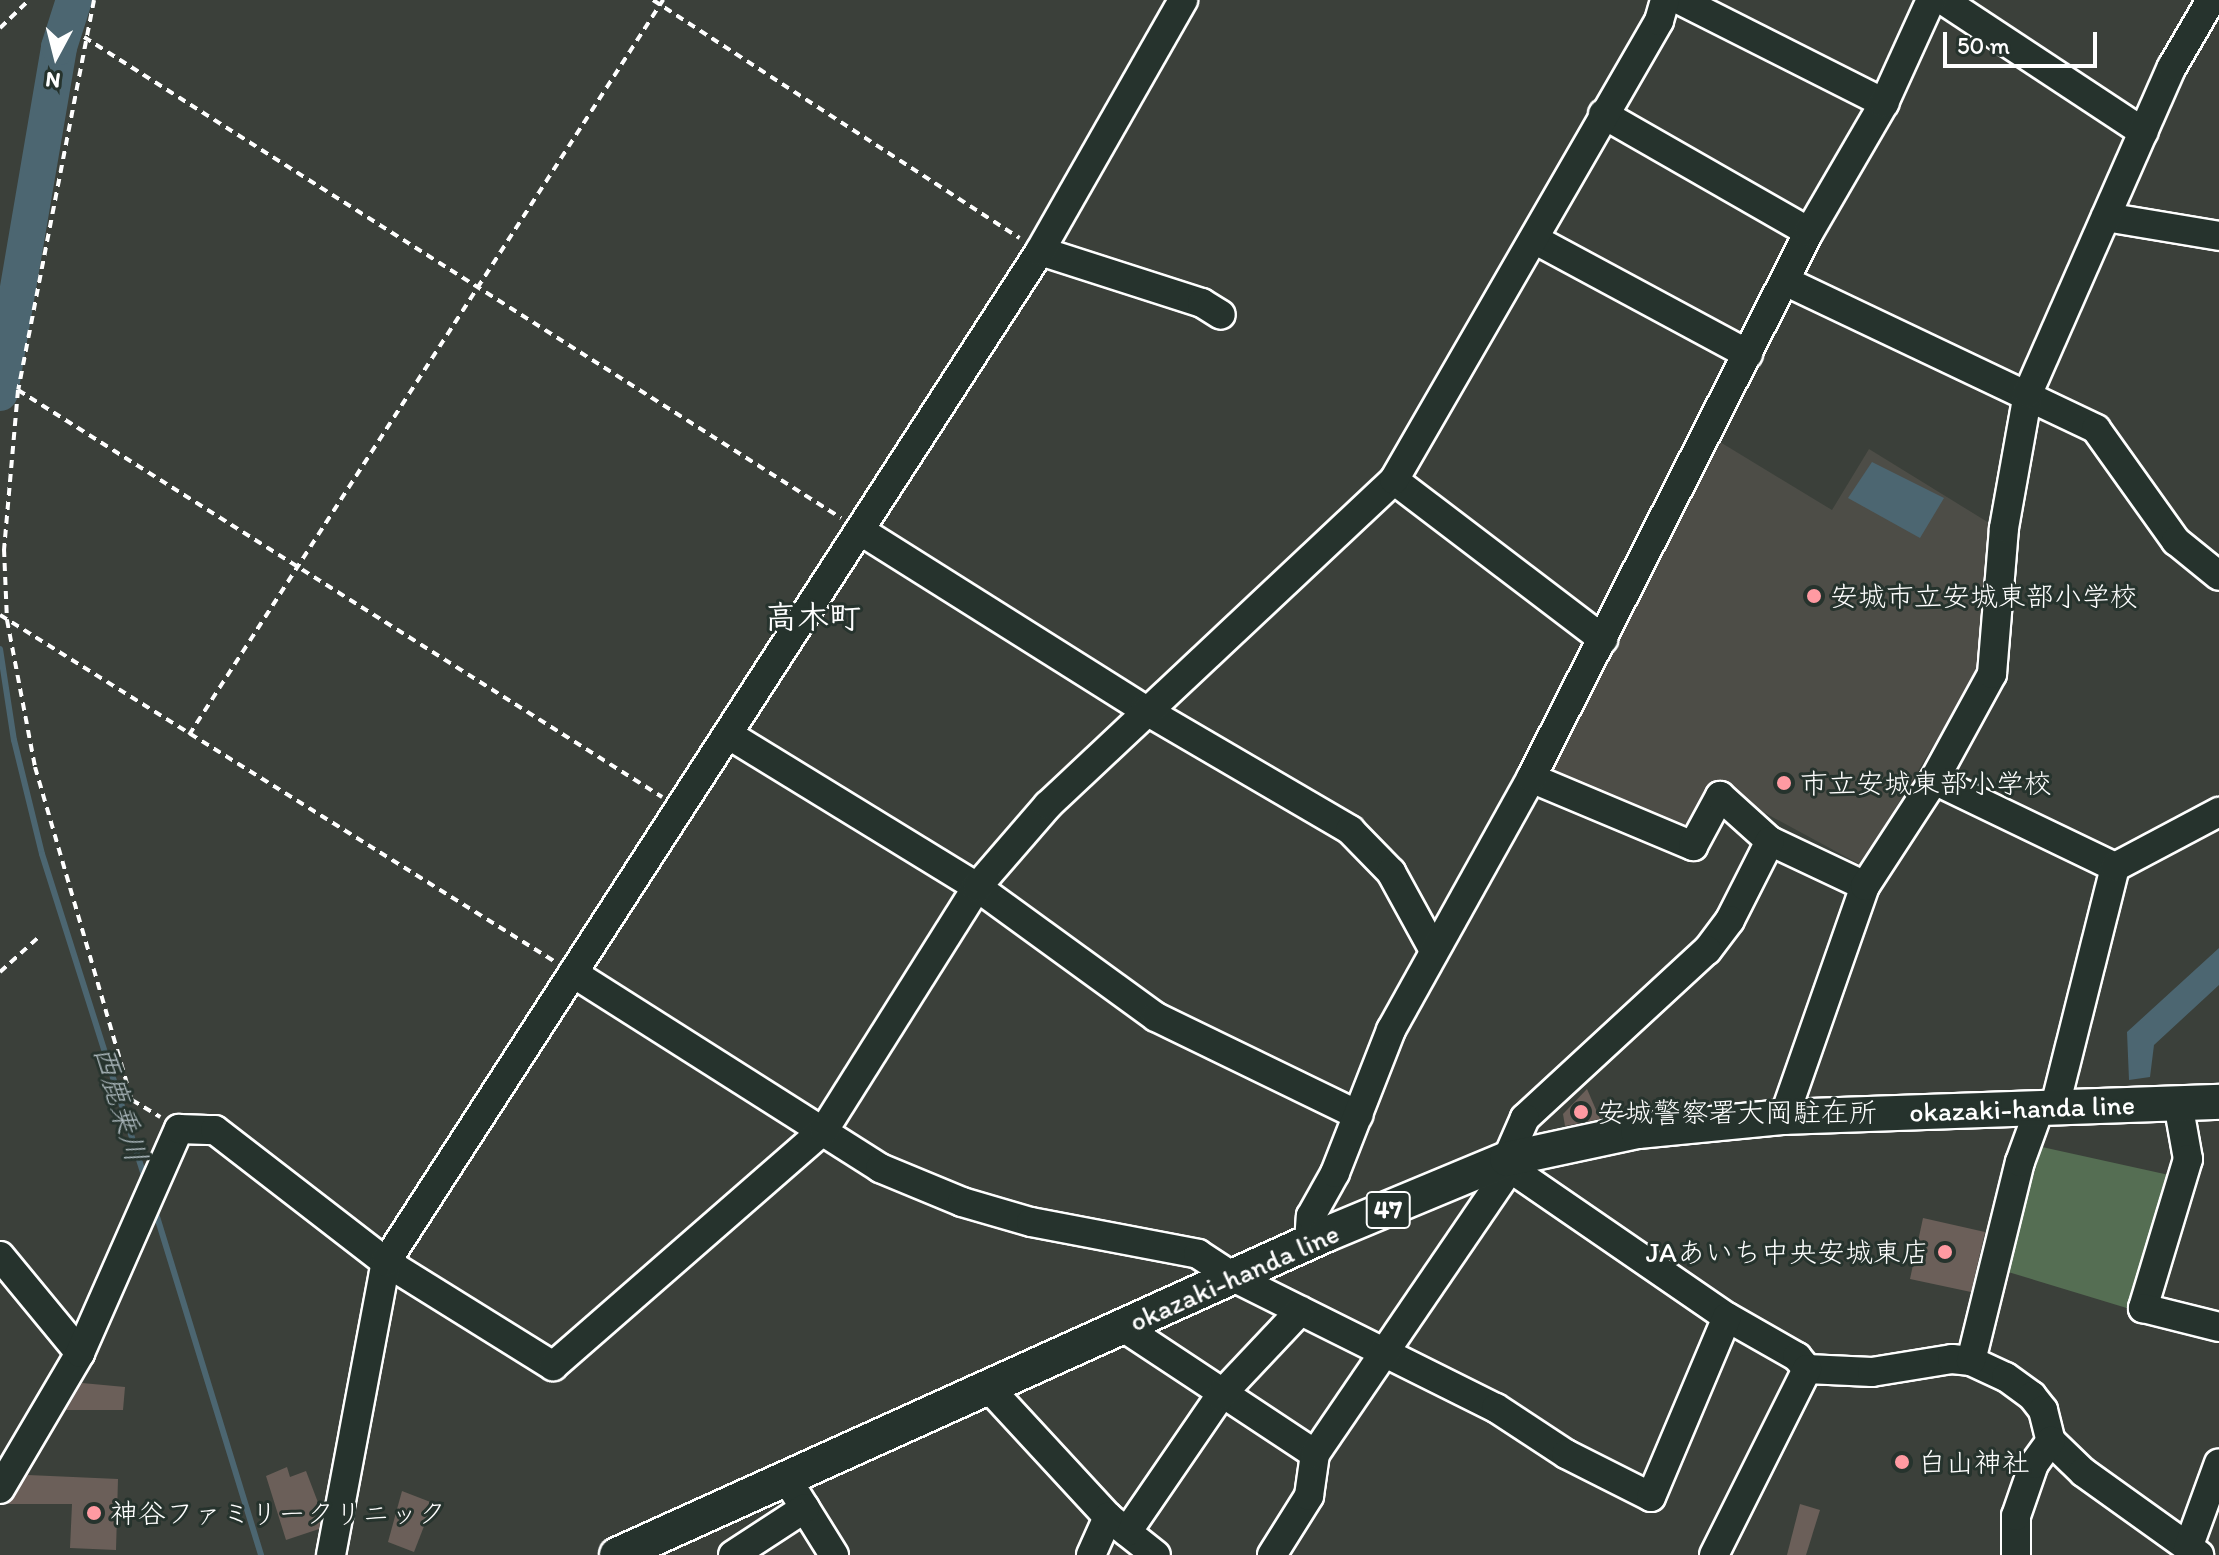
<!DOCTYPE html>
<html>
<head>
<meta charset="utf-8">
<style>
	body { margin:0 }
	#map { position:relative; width:2219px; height:1555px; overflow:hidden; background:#3b403a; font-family:Itim,"Klee One",sans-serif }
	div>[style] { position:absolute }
	.built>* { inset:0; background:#4d4d47 }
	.green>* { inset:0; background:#556e53 }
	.water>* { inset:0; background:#4c6671 }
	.stream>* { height:6px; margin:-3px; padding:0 3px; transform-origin:3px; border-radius:3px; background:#4c6671 }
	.river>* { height:36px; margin:-18px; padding:0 18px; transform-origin:18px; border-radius:18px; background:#4c6671 }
	.building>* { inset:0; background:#6b5f59 }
	.path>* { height:4px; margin-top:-2px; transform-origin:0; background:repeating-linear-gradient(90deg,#fff 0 8px,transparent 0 14px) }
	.roads { filter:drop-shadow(2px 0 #fff) drop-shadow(-2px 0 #fff) drop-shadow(0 2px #fff) drop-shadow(0 -2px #fff) }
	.minor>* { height:28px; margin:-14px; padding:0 14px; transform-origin:14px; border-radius:14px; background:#26332d }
	.major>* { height:34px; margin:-17px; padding:0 17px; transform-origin:17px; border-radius:17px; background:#26332d }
	.dots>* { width:22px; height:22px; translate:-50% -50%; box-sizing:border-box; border:4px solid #26332d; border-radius:50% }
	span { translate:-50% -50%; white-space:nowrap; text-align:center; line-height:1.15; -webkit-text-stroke:6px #26332d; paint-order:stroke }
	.shield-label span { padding:2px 6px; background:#26332d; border:2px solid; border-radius:6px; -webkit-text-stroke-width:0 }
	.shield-label { font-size:26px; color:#fff; font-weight:700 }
	.poi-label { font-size:28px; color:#fff }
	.left { translate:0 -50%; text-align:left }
	.right { translate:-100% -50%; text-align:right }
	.street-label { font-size:28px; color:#fff }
	.water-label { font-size:30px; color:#aebabf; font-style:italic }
	.quarter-label { font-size:32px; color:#fff; font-weight:700 }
	.north { position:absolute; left:16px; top:16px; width:80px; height:80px; -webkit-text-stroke:6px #26332d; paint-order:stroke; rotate:187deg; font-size:22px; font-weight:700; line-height:32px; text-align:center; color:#fff }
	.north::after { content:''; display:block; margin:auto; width:28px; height:36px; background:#fff; clip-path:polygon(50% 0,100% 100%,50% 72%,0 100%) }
	.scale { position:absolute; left:1943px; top:32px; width:154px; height:36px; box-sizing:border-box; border:4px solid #fff; border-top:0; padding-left:10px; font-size:24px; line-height:28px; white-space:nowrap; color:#fff; -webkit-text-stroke:6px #26332d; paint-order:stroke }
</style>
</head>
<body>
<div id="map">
	<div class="built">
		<i style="clip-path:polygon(1720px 442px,1832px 510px,1869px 449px,1994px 526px,1982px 665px,1861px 865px,1717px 787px,1697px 839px,1554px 780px,1550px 770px)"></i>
	</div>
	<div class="green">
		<i style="clip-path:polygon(2042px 1147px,2169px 1175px,2130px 1309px,2005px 1271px)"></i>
	</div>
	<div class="water">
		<i style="clip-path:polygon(1872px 462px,1944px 498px,1920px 538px,1848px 498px)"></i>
		<i style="clip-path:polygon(2219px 948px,2219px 985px,2154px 1045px,2150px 1077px,2129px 1080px,2127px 1032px)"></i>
	</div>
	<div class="stream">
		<i style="left:0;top:649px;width:92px;rotate:81.3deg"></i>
		<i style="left:14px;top:740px;width:117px;rotate:76.2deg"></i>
		<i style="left:42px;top:854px;width:343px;rotate:72.4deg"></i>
		<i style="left:154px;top:1207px;width:364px;rotate:72.9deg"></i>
	</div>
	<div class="river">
		<i style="left:0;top:393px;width:351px;rotate:-80.3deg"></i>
		<i style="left:59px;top:47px;width:49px;rotate:-72.3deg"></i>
	</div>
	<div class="building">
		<i style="clip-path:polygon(1587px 1089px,1600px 1119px,1565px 1126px,1563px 1114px)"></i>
		<i style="clip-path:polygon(1923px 1218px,1985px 1232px,1971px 1292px,1910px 1279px)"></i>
		<i style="clip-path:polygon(82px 1383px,125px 1387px,123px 1410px,66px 1410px)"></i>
		<i style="clip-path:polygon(287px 1467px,290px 1477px,306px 1471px,322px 1513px,319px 1529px,286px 1540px,266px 1476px)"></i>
		<i style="clip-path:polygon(28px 1475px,118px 1479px,116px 1550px,70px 1548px,72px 1504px,8px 1504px)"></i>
		<i style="clip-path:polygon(402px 1491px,433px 1503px,414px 1552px,388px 1542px)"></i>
		<i style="clip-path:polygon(1800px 1504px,1820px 1510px,1806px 1555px,1787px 1555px)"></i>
	</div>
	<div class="path">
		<i style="left:94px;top:0;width:397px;rotate:101deg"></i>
		<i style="left:18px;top:390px;width:160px;rotate:95deg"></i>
		<i style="left:4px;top:549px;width:71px;rotate:87.6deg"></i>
		<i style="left:7px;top:620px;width:150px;rotate:79.2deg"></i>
		<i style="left:35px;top:767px;width:347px;rotate:73.8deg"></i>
		<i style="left:132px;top:1100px;width:33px;rotate:31deg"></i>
		<i style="left:653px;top:0;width:437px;rotate:33deg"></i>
		<i style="left:0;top:28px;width:40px;rotate:-44deg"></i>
		<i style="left:84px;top:37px;width:897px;rotate:32.43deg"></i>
		<i style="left:18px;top:390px;width:762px;rotate:32.29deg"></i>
		<i style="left:0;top:615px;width:653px;rotate:31.99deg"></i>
		<i style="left:189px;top:735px;width:875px;rotate:-57.18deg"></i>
		<i style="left:0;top:972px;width:55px;rotate:-42.1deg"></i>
	</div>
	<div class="roads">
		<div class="minor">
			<i style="left:1680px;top:0;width:229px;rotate:26.8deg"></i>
			<i style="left:1943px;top:0;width:240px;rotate:33.4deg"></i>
			<i style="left:1603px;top:114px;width:237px;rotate:29.8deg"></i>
			<i style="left:2106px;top:217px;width:115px;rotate:9.5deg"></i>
			<i style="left:1534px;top:239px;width:243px;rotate:28.3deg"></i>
			<i style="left:1040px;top:251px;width:170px;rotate:17.8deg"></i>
			<i style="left:1202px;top:303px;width:22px;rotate:32deg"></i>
			<i style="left:1785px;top:281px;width:344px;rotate:25.4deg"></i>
			<i style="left:2096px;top:429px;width:138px;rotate:54.5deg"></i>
			<i style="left:2176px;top:541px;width:55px;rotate:39.1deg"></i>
			<i style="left:1394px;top:480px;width:263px;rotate:37.3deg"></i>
			<i style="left:861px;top:531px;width:336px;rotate:32.2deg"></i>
			<i style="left:1145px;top:710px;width:238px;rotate:30.3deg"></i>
			<i style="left:1350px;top:830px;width:59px;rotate:45.7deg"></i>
			<i style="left:1391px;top:872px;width:85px;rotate:61.3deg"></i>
			<i style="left:729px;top:735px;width:291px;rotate:31.5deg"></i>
			<i style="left:977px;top:887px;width:221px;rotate:36deg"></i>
			<i style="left:1156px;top:1017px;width:225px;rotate:25.9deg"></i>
			<i style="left:1531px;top:778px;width:176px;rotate:22.8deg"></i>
			<i style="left:1693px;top:846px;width:57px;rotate:-61.6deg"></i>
			<i style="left:1720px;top:796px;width:67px;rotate:42deg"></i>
			<i style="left:1770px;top:841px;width:105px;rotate:25.3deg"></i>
			<i style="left:1934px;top:780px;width:201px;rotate:25.7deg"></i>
			<i style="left:1770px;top:841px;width:89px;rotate:116.9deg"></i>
			<i style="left:1730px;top:920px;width:38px;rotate:127deg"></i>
			<i style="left:1707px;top:950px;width:248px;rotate:137.3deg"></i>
			<i style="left:1525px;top:1118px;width:45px;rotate:113.7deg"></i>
			<i style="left:1507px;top:1159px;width:9px;rotate:72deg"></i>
			<i style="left:1510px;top:1168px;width:263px;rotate:34.5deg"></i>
			<i style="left:1727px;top:1317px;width:81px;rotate:29.7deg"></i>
			<i style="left:1797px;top:1357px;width:16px;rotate:50deg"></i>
			<i style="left:1807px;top:1369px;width:65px;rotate:2.6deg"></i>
			<i style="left:1872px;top:1372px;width:81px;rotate:-9.2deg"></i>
			<i style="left:1952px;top:1359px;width:19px;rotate:6deg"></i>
			<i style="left:1971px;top:1361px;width:38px;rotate:25deg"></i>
			<i style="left:2006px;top:1377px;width:32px;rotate:36deg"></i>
			<i style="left:2032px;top:1396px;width:18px;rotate:52deg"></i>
			<i style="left:2043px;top:1410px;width:32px;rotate:76deg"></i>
			<i style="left:2051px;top:1441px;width:45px;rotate:44.1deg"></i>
			<i style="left:2083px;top:1472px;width:143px;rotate:35.6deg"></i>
			<i style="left:573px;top:973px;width:364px;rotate:32.4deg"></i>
			<i style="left:880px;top:1168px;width:89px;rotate:22.5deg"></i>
			<i style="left:962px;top:1202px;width:72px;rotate:16.2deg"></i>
			<i style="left:1031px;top:1222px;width:170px;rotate:10.8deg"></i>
			<i style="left:1198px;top:1254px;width:42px;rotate:33.3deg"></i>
			<i style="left:1233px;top:1277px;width:294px;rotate:26.5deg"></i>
			<i style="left:1496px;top:1408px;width:84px;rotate:33.3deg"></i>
			<i style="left:1566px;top:1454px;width:95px;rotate:26.8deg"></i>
			<i style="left:1651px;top:1497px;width:195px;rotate:-67.1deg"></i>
			<i style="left:2178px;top:1103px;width:57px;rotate:79.9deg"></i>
			<i style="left:2188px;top:1159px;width:156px;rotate:106.8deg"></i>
			<i style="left:2143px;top:1308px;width:78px;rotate:14deg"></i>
			<i style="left:2055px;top:1106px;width:246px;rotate:-75.9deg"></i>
			<i style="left:2115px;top:867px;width:118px;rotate:-27.9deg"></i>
			<i style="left:1784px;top:1117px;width:245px;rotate:-70.7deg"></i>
			<i style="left:1865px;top:886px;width:126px;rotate:-56.9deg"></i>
			<i style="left:1934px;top:780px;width:121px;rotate:-61.3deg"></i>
			<i style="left:1992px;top:674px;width:146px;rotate:-85.3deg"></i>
			<i style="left:2004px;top:528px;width:137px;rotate:-79.9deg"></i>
			<i style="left:2028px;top:393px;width:356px;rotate:-66.2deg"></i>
			<i style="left:2172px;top:67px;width:78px;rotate:-59.8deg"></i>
			<i style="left:1309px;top:1242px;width:26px;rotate:-86deg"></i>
			<i style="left:1311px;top:1216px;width:49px;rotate:-60.8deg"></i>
			<i style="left:1335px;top:1173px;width:154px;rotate:-68.6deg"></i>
			<i style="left:1391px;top:1030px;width:288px;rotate:-60.9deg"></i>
			<i style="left:1531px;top:778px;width:613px;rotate:-63.02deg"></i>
			<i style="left:1809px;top:232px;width:149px;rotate:-59.8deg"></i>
			<i style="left:1884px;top:103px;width:113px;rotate:-65.5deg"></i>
			<i style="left:0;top:1256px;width:126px;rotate:50.5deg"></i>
			<i style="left:1123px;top:1327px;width:230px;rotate:33.5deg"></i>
			<i style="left:1971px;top:1361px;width:205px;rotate:-76.2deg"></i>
			<i style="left:2020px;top:1162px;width:59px;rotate:-70deg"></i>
			<i style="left:989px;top:1388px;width:176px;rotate:47.3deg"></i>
			<i style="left:1108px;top:1517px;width:61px;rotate:38.4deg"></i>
			<i style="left:788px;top:1481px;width:87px;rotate:58.1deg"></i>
			<i style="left:0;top:1489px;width:158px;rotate:-59.5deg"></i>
			<i style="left:80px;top:1353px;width:245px;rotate:-66.2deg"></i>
			<i style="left:179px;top:1129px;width:36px;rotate:2deg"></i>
			<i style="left:215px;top:1130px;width:216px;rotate:37.7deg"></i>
			<i style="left:386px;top:1262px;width:197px;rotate:31.9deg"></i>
			<i style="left:553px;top:1366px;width:359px;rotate:-41.1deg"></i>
			<i style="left:824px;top:1130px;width:287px;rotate:-57.8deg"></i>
			<i style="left:977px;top:887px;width:108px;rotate:-49.1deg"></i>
			<i style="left:1048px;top:805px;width:475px;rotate:-43.2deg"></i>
			<i style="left:1394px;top:480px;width:530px;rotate:-60deg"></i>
			<i style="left:1659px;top:21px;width:22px;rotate:-74deg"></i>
			<i style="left:1127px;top:1532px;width:165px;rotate:-55.6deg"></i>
			<i style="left:1220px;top:1396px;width:117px;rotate:-46.7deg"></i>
			<i style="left:2188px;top:1548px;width:90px;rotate:-70deg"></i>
			<i style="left:331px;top:1555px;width:298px;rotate:-79.4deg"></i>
			<i style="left:386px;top:1262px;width:1204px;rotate:-57.1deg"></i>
			<i style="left:1040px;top:251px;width:289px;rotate:-60.3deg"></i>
			<i style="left:733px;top:1555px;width:86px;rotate:-33.1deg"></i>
			<i style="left:1091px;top:1555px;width:42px;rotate:-65.9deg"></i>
			<i style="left:1272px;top:1555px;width:70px;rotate:-57.9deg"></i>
			<i style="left:1309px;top:1496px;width:42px;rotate:-81.9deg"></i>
			<i style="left:1315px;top:1454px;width:346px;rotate:-55.7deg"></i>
			<i style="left:1714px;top:1555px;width:208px;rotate:-63.4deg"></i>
			<i style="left:2016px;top:1555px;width:39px;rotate:-90deg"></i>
			<i style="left:2016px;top:1516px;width:55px;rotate:-70.9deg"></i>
			<i style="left:2034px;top:1464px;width:29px;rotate:-54deg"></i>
		</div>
		<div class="major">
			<i style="left:617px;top:1555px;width:779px;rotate:-24.33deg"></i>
			<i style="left:1327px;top:1234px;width:195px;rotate:-22.6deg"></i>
			<i style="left:1507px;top:1159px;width:134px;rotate:-12.1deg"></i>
			<i style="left:1638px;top:1131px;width:147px;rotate:-5.5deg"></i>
			<i style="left:1784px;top:1117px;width:435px;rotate:-2deg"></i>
		</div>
	</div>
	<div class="dots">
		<i style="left:1814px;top:596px;background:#ff9aa2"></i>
		<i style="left:1784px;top:783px;background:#ff9aa2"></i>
		<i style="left:1581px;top:1112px;background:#ff9aa2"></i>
		<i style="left:1945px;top:1252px;background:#ff9aa2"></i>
		<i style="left:1902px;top:1462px;background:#ff9aa2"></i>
		<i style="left:94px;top:1513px;background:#ff9aa2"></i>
	</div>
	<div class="shield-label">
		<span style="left:1388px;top:1210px">47</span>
	</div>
	<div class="poi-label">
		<span class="left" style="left:1830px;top:596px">安城市立安城東部小学校</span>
		<span class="left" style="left:1800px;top:783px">市立安城東部小学校</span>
		<span class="left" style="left:1597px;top:1112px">安城警察署大岡駐在所</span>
		<span class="right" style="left:1929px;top:1252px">JAあいち中央安城東店</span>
		<span class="left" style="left:1918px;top:1462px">白山神社</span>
		<span class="left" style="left:110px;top:1513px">神谷ファミリークリニック</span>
	</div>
	<div class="street-label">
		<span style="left:2022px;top:1108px;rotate:-2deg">okazaki-handa line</span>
		<span style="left:1234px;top:1277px;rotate:-24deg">okazaki-handa line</span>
	</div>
	<div class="water-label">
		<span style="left:120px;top:1104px;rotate:73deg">西鹿乗川</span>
	</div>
	<div class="quarter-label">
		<span style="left:813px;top:617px">高木町</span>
	</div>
	<div class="north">N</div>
	<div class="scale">50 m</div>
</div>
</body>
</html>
